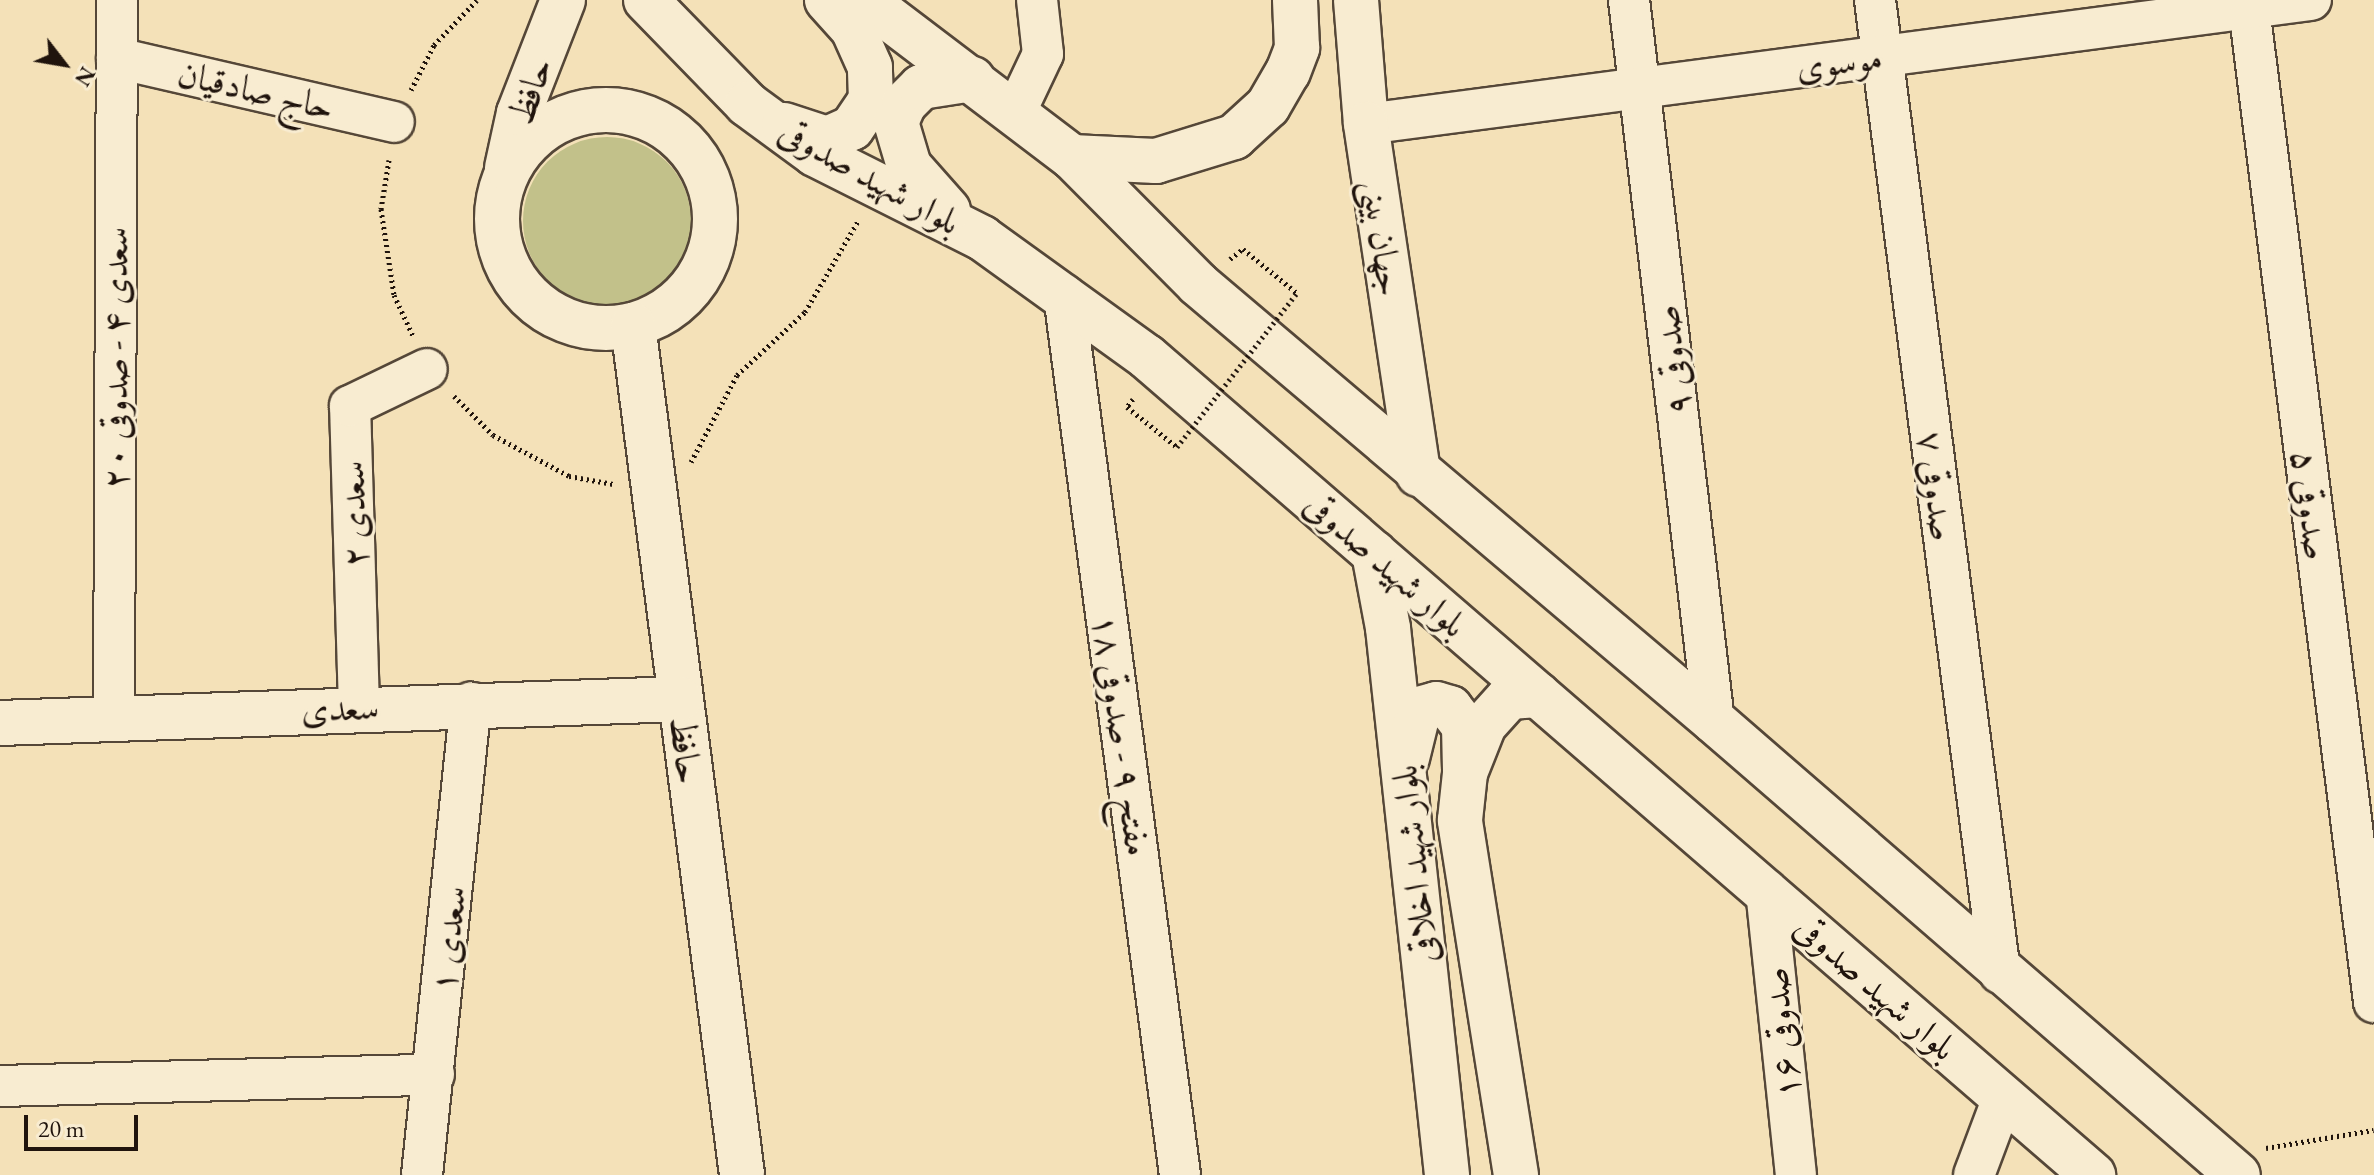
<!DOCTYPE html>
<html>
<head>
<meta charset="utf-8">
<style>
	body { margin:0 }
	#map { position:relative; width:2374px; height:1175px; overflow:hidden; background:#f4e1b8; font-family:"EB Garamond",Amiri,serif }
	div>[style] { position:absolute }
	.green>* { inset:0; background:#c2c18a }
	.round { border-radius:50% }
	.path>* { height:5px; margin-top:-2.5px; transform-origin:0; background:repeating-linear-gradient(90deg,#20140d 0 2px,transparent 0 6px) }
	.roads { filter:drop-shadow(2px 0 #554738) drop-shadow(-2px 0 #554738) drop-shadow(0 2px #554738) drop-shadow(0 -2px #554738) }
	.minor>* { height:40px; margin:-20px; padding:0 20px; transform-origin:20px; border-radius:20px; background:#f8ecd1 }
	.tertiary>* { height:44px; margin:-22px; padding:0 22px; transform-origin:22px; border-radius:22px; background:#f8ecd1 }
	.tertiary>.ring { margin:-22px; padding:0; box-sizing:content-box; background:none; border:44px solid #f8ecd1; border-radius:50% }
	.secondary>* { height:44px; margin:-22px; padding:0 22px; transform-origin:22px; border-radius:22px; background:#f8ecd1 }
	.path-bridge>* { height:5px; margin-top:-2.5px; transform-origin:0; background:repeating-linear-gradient(90deg,#20140d 0 2px,transparent 0 6px) }
	span { translate:-50% -50%; white-space:nowrap; text-align:center; line-height:1.15; -webkit-text-stroke:6px #f8ecd1; paint-order:stroke }
	.street-label { font-size:36px; color:#20140d }
	.north { position:absolute; left:24px; top:24px; width:80px; height:80px; -webkit-text-stroke:6px #f8ecd1; paint-order:stroke; rotate:121deg; font-size:22px; font-weight:700; line-height:32px; text-align:center; color:#20140d }
	.north::after { content:''; display:block; margin:auto; width:28px; height:36px; background:#20140d; clip-path:polygon(50% 0,100% 100%,50% 72%,0 100%) }
	.scale { position:absolute; left:24px; top:1115px; width:114px; height:36px; box-sizing:border-box; border:4px solid #20140d; border-top:0; padding-left:10px; font-size:24px; line-height:28px; white-space:nowrap; color:#20140d; -webkit-text-stroke:6px #f8ecd1; paint-order:stroke }
</style>
</head>
<body>
<div id="map">
	<div class="green">
		<i class="round" style="left:523px;top:137px;width:168px;height:168px"></i>
	</div>
	<div class="path">
		<i style="left:411px;top:90px;width:51px;rotate:-62.9deg"></i>
		<i style="left:434px;top:45px;width:62px;rotate:-46.3deg"></i>
		<i style="left:389px;top:160px;width:50px;rotate:99.3deg"></i>
		<i style="left:381px;top:209px;width:87px;rotate:81.4deg"></i>
		<i style="left:394px;top:295px;width:45px;rotate:65.1deg"></i>
		<i style="left:1230px;top:259px;width:16px;rotate:-38deg"></i>
		<i style="left:1243px;top:249px;width:70px;rotate:39.2deg"></i>
		<i style="left:454px;top:396px;width:55px;rotate:45deg"></i>
		<i style="left:493px;top:435px;width:86px;rotate:28.3deg"></i>
		<i style="left:569px;top:476px;width:45px;rotate:10.3deg"></i>
		<i style="left:1133px;top:399px;width:10px;rotate:127deg"></i>
		<i style="left:1127px;top:407px;width:64px;rotate:38.7deg"></i>
		<i style="left:691px;top:462px;width:98px;rotate:-62.1deg"></i>
		<i style="left:737px;top:375px;width:93px;rotate:-42.8deg"></i>
		<i style="left:805px;top:312px;width:105px;rotate:-59.8deg"></i>
		<i style="left:2266px;top:1148px;width:109px;rotate:-9.5deg"></i>
	</div>
	<div class="roads">
		<div class="minor">
			<i style="left:1629px;top:0;width:726px;rotate:83.28deg"></i>
			<i style="left:1875px;top:0;width:981px;rotate:82.68deg"></i>
			<i style="left:2249px;top:8px;width:1002px;rotate:82.83deg"></i>
			<i style="left:117px;top:58px;width:284px;rotate:13deg"></i>
			<i style="left:1016px;top:111px;width:63px;rotate:-64.7deg"></i>
			<i style="left:1043px;top:54px;width:54px;rotate:-96.3deg"></i>
			<i style="left:1366px;top:124px;width:953px;rotate:-7.48deg"></i>
			<i style="left:1064px;top:295px;width:888px;rotate:82.49deg"></i>
			<i style="left:359px;top:707px;width:301px;rotate:-91.7deg"></i>
			<i style="left:350px;top:406px;width:85px;rotate:-25.7deg"></i>
			<i style="left:114px;top:716px;width:716px;rotate:-89.76deg"></i>
			<i style="left:1766px;top:890px;width:287px;rotate:84deg"></i>
			<i style="left:0;top:1086px;width:434px;rotate:-1.5deg"></i>
			<i style="left:422px;top:1175px;width:475px;rotate:-84.1deg"></i>
			<i style="left:1974px;top:1175px;width:82px;rotate:-69.4deg"></i>
		</div>
		<div class="tertiary">
			<i style="left:1356px;top:0;width:124px;rotate:85.4deg"></i>
			<i style="left:1366px;top:124px;width:354px;rotate:81.5deg"></i>
			<i class="ring" style="left:497px;top:110px;width:174px;height:174px"></i>
			<i style="left:1072px;top:157px;width:84px;rotate:2.7deg"></i>
			<i style="left:1156px;top:161px;width:82px;rotate:-17.1deg"></i>
			<i style="left:1234px;top:137px;width:46px;rotate:-42.4deg"></i>
			<i style="left:1268px;top:106px;width:39px;rotate:-60deg"></i>
			<i style="left:1288px;top:72px;width:26px;rotate:-69deg"></i>
			<i style="left:1297px;top:48px;width:48px;rotate:-92.4deg"></i>
			<i style="left:507px;top:168px;width:56px;rotate:-77.7deg"></i>
			<i style="left:519px;top:113px;width:121px;rotate:-68.7deg"></i>
			<i style="left:633px;top:325px;width:857px;rotate:82.69deg"></i>
			<i style="left:0;top:723px;width:680px;rotate:-2.02deg"></i>
		</div>
		<div class="secondary">
			<i style="left:646px;top:0;width:145px;rotate:45.8deg"></i>
			<i style="left:747px;top:104px;width:84px;rotate:36.3deg"></i>
			<i style="left:815px;top:154px;width:187px;rotate:26.7deg"></i>
			<i style="left:982px;top:238px;width:203px;rotate:35.8deg"></i>
			<i style="left:1147px;top:357px;width:1251px;rotate:40.85deg"></i>
			<i style="left:865px;top:0;width:260px;rotate:37.2deg"></i>
			<i style="left:1072px;top:157px;width:179px;rotate:45.2deg"></i>
			<i style="left:1198px;top:284px;width:676px;rotate:40.26deg"></i>
			<i style="left:1714px;top:721px;width:693px;rotate:40.91deg"></i>
			<i style="left:784px;top:125px;width:45px;rotate:18deg"></i>
			<i style="left:827px;top:139px;width:27px;rotate:-24deg"></i>
			<i style="left:852px;top:128px;width:34px;rotate:-56deg"></i>
			<i style="left:871px;top:100px;width:33px;rotate:-92deg"></i>
			<i style="left:870px;top:67px;width:42px;rotate:-114.1deg"></i>
			<i style="left:853px;top:29px;width:39px;rotate:-132deg"></i>
			<i style="left:948px;top:210px;width:59px;rotate:-131.6deg"></i>
			<i style="left:909px;top:166px;width:46px;rotate:-106.5deg"></i>
			<i style="left:896px;top:122px;width:20px;rotate:-66deg"></i>
			<i style="left:904px;top:104px;width:24px;rotate:-45deg"></i>
			<i style="left:921px;top:87px;width:52px;rotate:-8.9deg"></i>
			<i style="left:1374px;top:553px;width:76px;rotate:79.4deg"></i>
			<i style="left:1388px;top:628px;width:550px;rotate:83.84deg"></i>
			<i style="left:1407px;top:758px;width:50px;rotate:-76.2deg"></i>
			<i style="left:1419px;top:709px;width:18px;rotate:-16deg"></i>
			<i style="left:1436px;top:704px;width:15px;rotate:16deg"></i>
			<i style="left:1450px;top:708px;width:23px;rotate:52deg"></i>
			<i style="left:1464px;top:726px;width:44px;rotate:88.7deg"></i>
			<i style="left:1516px;top:1175px;width:359px;rotate:-99deg"></i>
			<i style="left:1460px;top:820px;width:47px;rotate:-83.9deg"></i>
			<i style="left:1465px;top:773px;width:52px;rotate:-68.4deg"></i>
			<i style="left:1484px;top:725px;width:38px;rotate:-48deg"></i>
			<i style="left:1509px;top:697px;width:29px;rotate:-4deg"></i>
		</div>
	</div>
	<div class="path-bridge">
		<i style="left:1177px;top:447px;width:195px;rotate:-52.1deg"></i>
	</div>
	<div class="street-label">
		<span style="left:1839px;top:62px;rotate:-7deg">موسوی</span>
		<span style="left:256px;top:90px;rotate:13deg">حاج صادقیان</span>
		<span style="left:530px;top:91px;rotate:-71deg">حافظ</span>
		<span style="left:870px;top:176px;rotate:29deg">بلوار شهید صدوقی</span>
		<span style="left:1383px;top:238px;rotate:82deg">جهان بینی</span>
		<span style="left:115px;top:358px;rotate:-90deg">سعدی ۴ - صدوقی ۲۰</span>
		<span style="left:1672px;top:360px;rotate:-97deg">صدوقی ۹</span>
		<span style="left:1937px;top:486px;rotate:83deg">صدوقی ۷</span>
		<span style="left:2311px;top:505px;rotate:83deg">صدوقی ۵</span>
		<span style="left:353px;top:514px;rotate:-92deg">سعدی ۲</span>
		<span style="left:1386px;top:564px;rotate:41deg">بلوار شهید صدوقی</span>
		<span style="left:340px;top:708px;rotate:-2deg">سعدی</span>
		<span style="left:1122px;top:735px;rotate:82deg">مفتح ۹ - صدوقی ۱۸</span>
		<span style="left:686px;top:750px;rotate:83deg">حافظ</span>
		<span style="left:1414px;top:864px;rotate:-96deg">بلوار شهید اخلاقی</span>
		<span style="left:448px;top:939px;rotate:-84deg">سعدی ۱</span>
		<span style="left:1876px;top:987px;rotate:41deg">بلوار شهید صدوقی</span>
		<span style="left:1781px;top:1033px;rotate:-96deg">صدوقی ۱۶</span>
	</div>
	<div class="north">N</div>
	<div class="scale">20 m</div>
</div>
</body>
</html>
